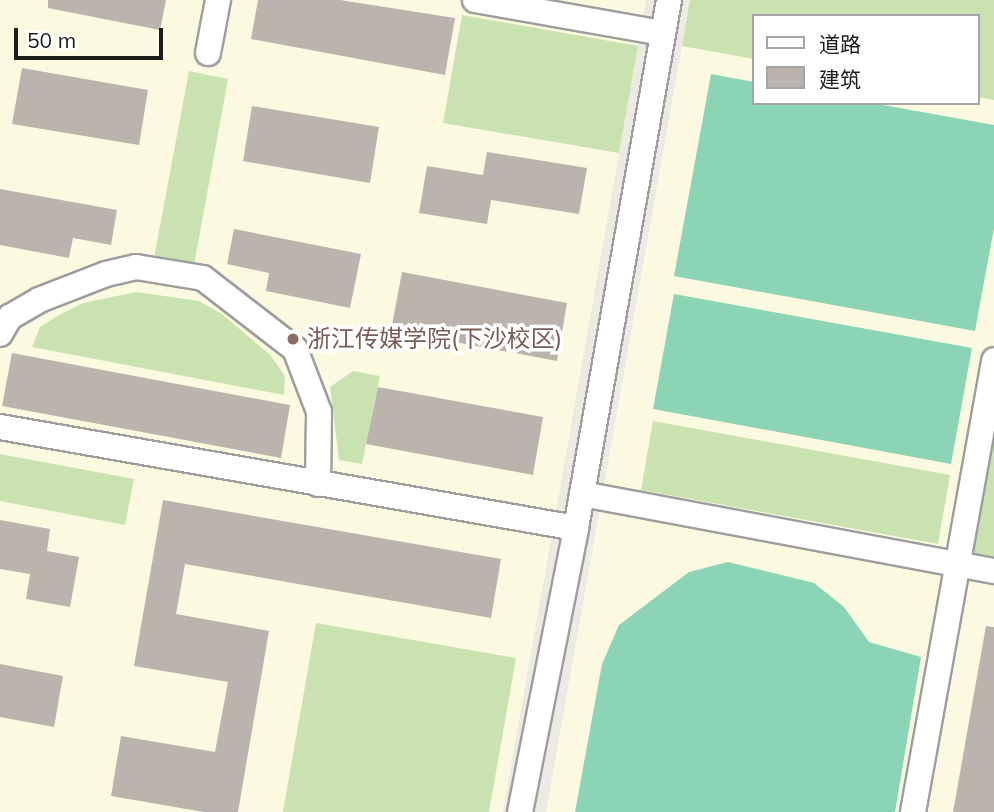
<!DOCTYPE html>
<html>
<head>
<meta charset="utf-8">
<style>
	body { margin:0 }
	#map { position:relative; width:994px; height:812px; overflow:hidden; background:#edeae4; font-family:Mulish,"Noto Sans SC",sans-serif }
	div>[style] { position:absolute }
	.education>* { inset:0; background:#fbfae0 }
	.grass>* { inset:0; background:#cae2b0 }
	.pitch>* { inset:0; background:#8bd4b5 }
	.building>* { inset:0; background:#bab3ae }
	.roads { filter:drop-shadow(2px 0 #9e9e9e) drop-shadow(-2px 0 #9e9e9e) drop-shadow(0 2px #9e9e9e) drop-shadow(0 -2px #9e9e9e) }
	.minor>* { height:24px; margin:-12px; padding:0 12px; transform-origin:12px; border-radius:12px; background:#fff }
	.dots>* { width:19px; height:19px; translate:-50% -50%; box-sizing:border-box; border:4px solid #fff; border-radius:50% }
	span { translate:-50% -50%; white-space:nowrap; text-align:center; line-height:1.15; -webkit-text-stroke:7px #fff; paint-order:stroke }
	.education-label { font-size:24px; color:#785e54 }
	.left { translate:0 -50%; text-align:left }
	.legend { position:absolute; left:752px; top:14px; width:228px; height:91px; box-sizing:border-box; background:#fff; border:2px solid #a5a5a5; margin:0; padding:9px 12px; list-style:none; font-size:21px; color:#1d1d1d }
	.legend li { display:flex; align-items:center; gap:14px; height:35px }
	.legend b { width:35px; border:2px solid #a5a5a5 }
	.scale { position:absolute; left:14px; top:28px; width:149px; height:32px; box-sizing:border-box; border:4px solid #1d1d1d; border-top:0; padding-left:9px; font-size:21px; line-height:24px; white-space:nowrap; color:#1d1d1d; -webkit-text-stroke:5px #fff; paint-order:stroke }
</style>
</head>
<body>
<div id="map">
	<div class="education">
		<i style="clip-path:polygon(0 0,646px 0,503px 812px,0 812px)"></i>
		<i style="clip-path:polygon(evenodd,690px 0,994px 0,994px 812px,546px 812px,690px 0,754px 16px,978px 16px,978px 103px,754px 103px,754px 16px)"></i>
	</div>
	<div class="grass">
		<i style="clip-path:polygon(690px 0,994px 0,994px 100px,978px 97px,978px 16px,754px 16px,754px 59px,682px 46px)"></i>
		<i style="clip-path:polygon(462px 15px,638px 46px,619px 153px,443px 123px)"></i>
		<i style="clip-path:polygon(189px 71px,228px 79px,194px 265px,154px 258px)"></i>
		<i style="clip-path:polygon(136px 292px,199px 301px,222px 314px,270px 355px,285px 376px,284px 395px,32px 347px,40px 327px,59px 315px,83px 303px)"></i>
		<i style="clip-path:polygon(994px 360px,994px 571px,957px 564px)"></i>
		<i style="clip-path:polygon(353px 371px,380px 376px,362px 464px,339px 460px,330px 387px)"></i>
		<i style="clip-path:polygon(653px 421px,950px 475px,938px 544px,641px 490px)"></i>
		<i style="clip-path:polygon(0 454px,134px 479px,125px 525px,0 501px)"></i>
		<i style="clip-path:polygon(316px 623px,516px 658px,489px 812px,283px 812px)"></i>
	</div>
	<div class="pitch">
		<i style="clip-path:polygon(711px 74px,754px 82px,754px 103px,872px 103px,994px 125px,994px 228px,975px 331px,674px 276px)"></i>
		<i style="clip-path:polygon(674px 294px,972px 348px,951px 464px,653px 409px)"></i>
		<i style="clip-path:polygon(728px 562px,814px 583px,844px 607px,869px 642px,921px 657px,895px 812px,575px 812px,602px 664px,619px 625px,689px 572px)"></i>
	</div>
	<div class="building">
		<i style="clip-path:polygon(48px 0,166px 0,160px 30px,48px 8px)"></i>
		<i style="clip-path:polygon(258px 0,340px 0,455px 18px,445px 75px,251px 39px)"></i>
		<i style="clip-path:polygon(22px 68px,148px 90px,139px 145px,12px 124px)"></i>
		<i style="clip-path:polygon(252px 106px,379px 127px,370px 183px,243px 161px)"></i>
		<i style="clip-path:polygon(487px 152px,587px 168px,579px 214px,491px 200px,487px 224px,419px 213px,427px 166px,483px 175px)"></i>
		<i style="clip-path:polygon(0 189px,117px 210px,111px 245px,73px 238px,69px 258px,0 245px)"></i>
		<i style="clip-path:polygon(234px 229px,361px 254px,350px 308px,266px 291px,269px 273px,227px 264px)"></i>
		<i style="clip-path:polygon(402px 272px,567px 303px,557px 361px,391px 330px)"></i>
		<i style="clip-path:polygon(12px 353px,290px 405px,281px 458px,2px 406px)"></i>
		<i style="clip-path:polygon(378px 387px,543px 417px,533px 475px,366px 444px)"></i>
		<i style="clip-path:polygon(163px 500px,501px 559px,491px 618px,185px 564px,176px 614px,269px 631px,238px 812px,204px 812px,111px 796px,121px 736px,215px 752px,228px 682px,134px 666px)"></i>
		<i style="clip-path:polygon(0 520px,50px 529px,47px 551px,79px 557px,70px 607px,26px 599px,30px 574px,0 569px)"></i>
		<i style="clip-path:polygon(986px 626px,994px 627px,994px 812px,953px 812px)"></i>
		<i style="clip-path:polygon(0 664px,63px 676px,54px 727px,0 717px)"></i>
	</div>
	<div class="roads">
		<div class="minor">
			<i style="left:475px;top:0;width:191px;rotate:10deg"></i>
			<i style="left:208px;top:53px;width:54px;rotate:-79.3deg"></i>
			<i style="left:0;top:334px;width:20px;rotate:-60deg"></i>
			<i style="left:10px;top:317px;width:34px;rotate:-30deg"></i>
			<i style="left:39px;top:300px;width:72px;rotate:-21.2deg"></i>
			<i style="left:106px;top:274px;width:31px;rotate:-13deg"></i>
			<i style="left:136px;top:267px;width:68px;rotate:9.3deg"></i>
			<i style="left:203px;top:278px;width:116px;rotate:37.7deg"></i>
			<i style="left:295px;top:349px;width:67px;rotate:69.1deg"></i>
			<i style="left:319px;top:412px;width:72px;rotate:90.8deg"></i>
			<i style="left:0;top:427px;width:585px;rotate:9.95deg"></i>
			<i style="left:582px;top:494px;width:419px;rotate:10.6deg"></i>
			<i style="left:520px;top:812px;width:289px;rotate:-78.8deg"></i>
			<i style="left:576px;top:528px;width:536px;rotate:-80.01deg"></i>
			<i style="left:913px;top:812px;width:459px;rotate:-79.8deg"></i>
		</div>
	</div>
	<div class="dots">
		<i style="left:293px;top:339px;background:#8d6e63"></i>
	</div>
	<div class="education-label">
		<span class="left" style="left:307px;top:339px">浙江传媒学院(下沙校区)</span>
	</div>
	<ul class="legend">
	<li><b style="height:9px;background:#fff"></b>道路</li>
	<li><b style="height:19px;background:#bab3ae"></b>建筑</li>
	</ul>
	<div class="scale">50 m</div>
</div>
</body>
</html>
